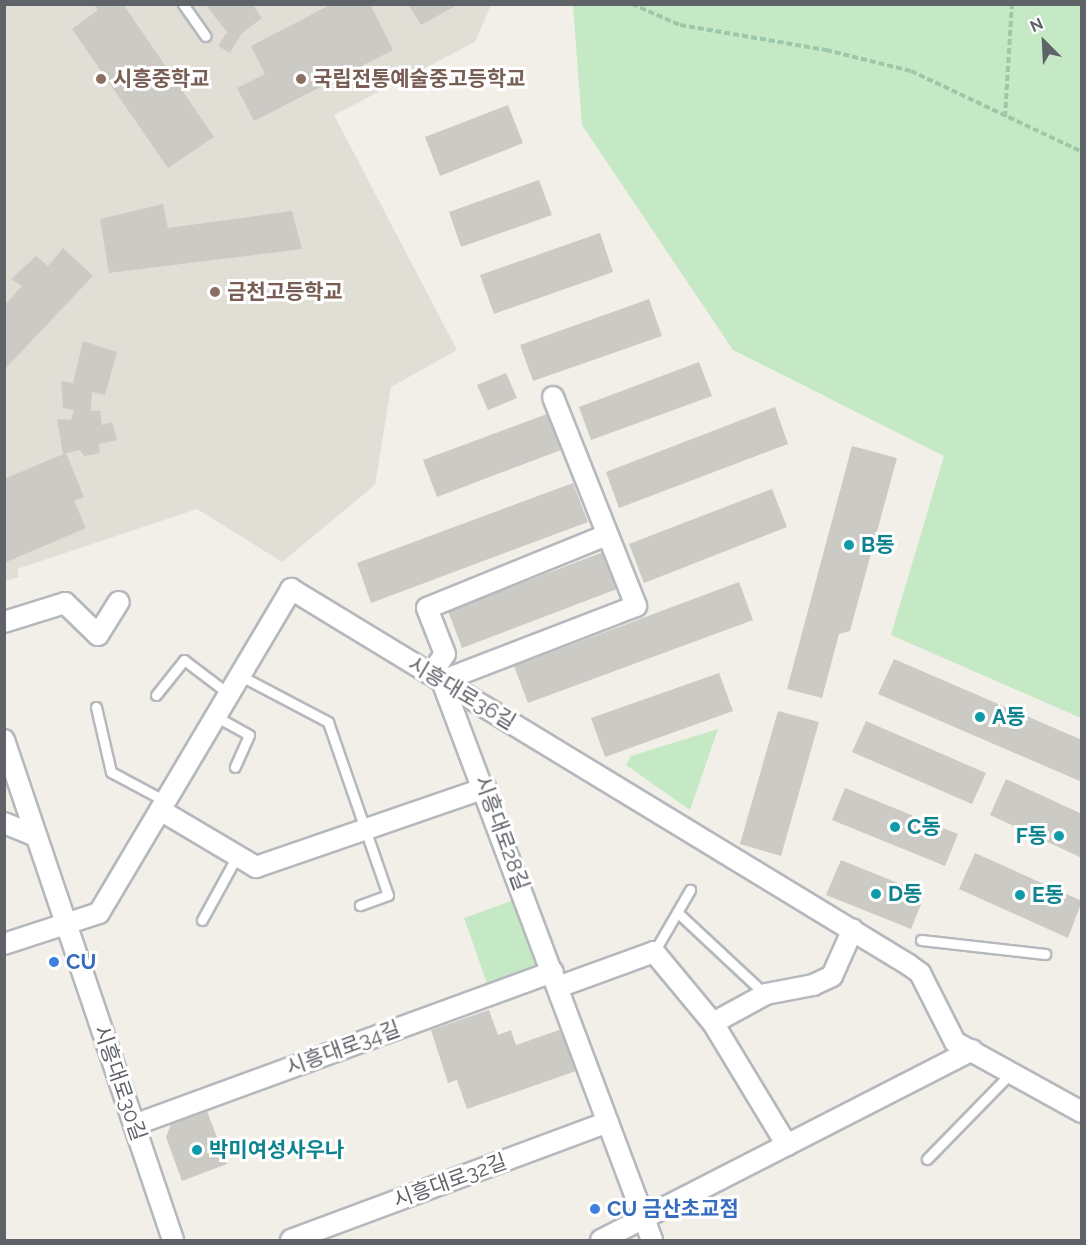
<!DOCTYPE html>
<html>
<head>
<meta charset="utf-8">
<style>
	body { margin:0 }
	#map { position:relative; width:1086px; height:1245px; overflow:hidden; background:#f1efe8; font-family:Raleway,"Noto Sans KR",sans-serif }
	div>[style] { position:absolute }
	.education>* { inset:0; background:#e1ded6 }
	.green>* { inset:0; background:#c5e8c5 }
	.building>* { inset:0; background:#cccac5 }
	.path>* { height:4px; margin-top:-2px; transform-origin:0; background:repeating-linear-gradient(90deg,#9cc7a9 0 6px,transparent 0 9px) }
	.roads { filter:drop-shadow(2px 0 #b5b8bc) drop-shadow(-2px 0 #b5b8bc) drop-shadow(0 2px #b5b8bc) drop-shadow(0 -2px #b5b8bc) }
	.service>* { height:9px; margin:-4.5px; padding:0 4.5px; transform-origin:4.5px; border-radius:4.5px; background:#fff }
	.minor>* { height:20px; margin:-10px; padding:0 10px; transform-origin:10px; border-radius:10px; background:#fff }
	.dots>* { width:16px; height:16px; translate:-50% -50%; box-sizing:border-box; border:3px solid #fff; border-radius:50% }
	span { translate:-50% -50%; white-space:nowrap; text-align:center; line-height:1.15; -webkit-text-stroke:6px #fff; paint-order:stroke }
	.education-label { font-size:21px; color:#785e54; font-weight:700 }
	.left { translate:0 -50%; text-align:left }
	.culture-label { font-size:21px; color:#0d838f; font-weight:700 }
	.right { translate:-100% -50%; text-align:right }
	.street-label { font-size:21px; color:#5f6368 }
	.shop-label { font-size:21px; color:#366cbe; font-weight:700 }
	.frame { position:absolute; inset:0; border:6px solid #5f6368; pointer-events:none }
	.north { position:absolute; left:1014px; top:12px; width:60px; height:60px; -webkit-text-stroke:4px #fff; paint-order:stroke; rotate:336deg; font-size:16px; font-weight:700; line-height:24px; text-align:center; color:#5f6368 }
	.north::after { content:''; display:block; margin:auto; width:21px; height:27px; background:#5f6368; clip-path:polygon(50% 0,100% 100%,50% 72%,0 100%) }
</style>
</head>
<body>
<div id="map">
	<div class="education">
		<i style="clip-path:polygon(4px 5px,491px 5px,475px 42px,334px 115px,457px 350px,391px 387px,375px 485px,282px 562px,197px 509px,17px 569px,19px 577px,5px 581px)"></i>
	</div>
	<div class="green">
		<i style="clip-path:polygon(573px 5px,1081px 5px,1081px 718px,891px 635px,944px 456px,733px 350px,582px 125px)"></i>
		<i style="clip-path:polygon(718px 729px,690px 810px,626px 765px,631px 756px)"></i>
		<i style="clip-path:polygon(517px 899px,539px 961px,534px 969px,488px 986px,464px 918px)"></i>
	</div>
	<div class="building">
		<i style="clip-path:polygon(94px 4px,123px 4px,214px 137px,168px 168px,72px 29px,98px 10px)"></i>
		<i style="clip-path:polygon(205px 4px,252px 4px,262px 18px,242px 33px,230px 53px,218px 46px,227px 32px)"></i>
		<i style="clip-path:polygon(332px 4px,370px 4px,393px 50px,254px 121px,237px 88px,265px 74px,251px 46px)"></i>
		<i style="clip-path:polygon(408px 4px,459px 4px,421px 25px)"></i>
		<i style="clip-path:polygon(508px 105px,523px 143px,440px 176px,425px 137px)"></i>
		<i style="clip-path:polygon(539px 180px,552px 215px,461px 247px,449px 212px)"></i>
		<i style="clip-path:polygon(163px 204px,168px 228px,292px 211px,302px 249px,109px 273px,100px 219px)"></i>
		<i style="clip-path:polygon(600px 233px,613px 272px,494px 314px,480px 275px)"></i>
		<i style="clip-path:polygon(63px 248px,93px 276px,4px 370px,4px 306px,22px 286px,11px 279px,36px 256px,48px 266px)"></i>
		<i style="clip-path:polygon(649px 299px,662px 336px,533px 381px,520px 345px)"></i>
		<i style="clip-path:polygon(83px 341px,117px 352px,105px 395px,92px 392px,91px 411px,100px 411px,102px 425px,112px 422px,117px 440px,99px 444px,100px 453px,84px 456px,80px 450px,63px 454px,57px 419px,71px 420px,74px 410px,63px 408px,61px 381px,73px 383px)"></i>
		<i style="clip-path:polygon(699px 362px,712px 396px,591px 440px,579px 407px)"></i>
		<i style="clip-path:polygon(506px 373px,517px 398px,488px 410px,477px 385px)"></i>
		<i style="clip-path:polygon(775px 407px,788px 444px,619px 508px,606px 472px)"></i>
		<i style="clip-path:polygon(547px 414px,561px 450px,437px 497px,423px 460px)"></i>
		<i style="clip-path:polygon(852px 446px,897px 458px,850px 631px,839px 634px,822px 698px,787px 689px)"></i>
		<i style="clip-path:polygon(66px 453px,84px 497px,74px 501px,86px 528px,4px 563px,4px 479px)"></i>
		<i style="clip-path:polygon(573px 483px,588px 522px,371px 603px,357px 563px)"></i>
		<i style="clip-path:polygon(772px 489px,787px 527px,644px 583px,629px 544px)"></i>
		<i style="clip-path:polygon(603px 552px,617px 589px,462px 648px,448px 611px)"></i>
		<i style="clip-path:polygon(739px 582px,753px 620px,528px 703px,514px 666px)"></i>
		<i style="clip-path:polygon(894px 659px,1082px 740px,1082px 782px,878px 694px)"></i>
		<i style="clip-path:polygon(719px 673px,733px 711px,605px 757px,591px 718px)"></i>
		<i style="clip-path:polygon(778px 711px,819px 722px,781px 856px,740px 844px)"></i>
		<i style="clip-path:polygon(866px 721px,986px 773px,972px 804px,852px 752px)"></i>
		<i style="clip-path:polygon(1006px 779px,1082px 814px,1082px 858px,990px 815px)"></i>
		<i style="clip-path:polygon(845px 788px,958px 834px,945px 866px,832px 820px)"></i>
		<i style="clip-path:polygon(975px 853px,1082px 901px,1068px 938px,959px 889px)"></i>
		<i style="clip-path:polygon(841px 860px,925px 894px,911px 929px,826px 895px)"></i>
		<i style="clip-path:polygon(489px 1010px,498px 1035px,511px 1030px,516px 1045px,562px 1029px,576px 1071px,467px 1109px,457px 1080px,448px 1083px,431px 1030px)"></i>
		<i style="clip-path:polygon(207px 1111px,227px 1164px,182px 1181px,166px 1137px,171px 1124px)"></i>
	</div>
	<div class="path">
		<i style="left:632px;top:4px;width:52px;rotate:23.6deg"></i>
		<i style="left:680px;top:25px;width:148px;rotate:9.7deg"></i>
		<i style="left:826px;top:50px;width:88px;rotate:13.9deg"></i>
		<i style="left:911px;top:71px;width:189px;rotate:25.3deg"></i>
		<i style="left:1005px;top:117px;width:113px;rotate:-86.5deg"></i>
	</div>
	<div class="roads">
		<div class="service">
			<i style="left:183px;top:4px;width:39px;rotate:55deg"></i>
			<i style="left:239px;top:675px;width:101px;rotate:27.8deg"></i>
			<i style="left:328px;top:722px;width:183px;rotate:70.9deg"></i>
			<i style="left:388px;top:895px;width:30px;rotate:160deg"></i>
			<i style="left:156px;top:695px;width:45px;rotate:-51.3deg"></i>
			<i style="left:184px;top:660px;width:56px;rotate:37.1deg"></i>
			<i style="left:96px;top:707px;width:67px;rotate:77deg"></i>
			<i style="left:111px;top:772px;width:61px;rotate:28.2deg"></i>
			<i style="left:215px;top:716px;width:39px;rotate:29deg"></i>
			<i style="left:249px;top:735px;width:35px;rotate:114deg"></i>
			<i style="left:677px;top:912px;width:120px;rotate:43deg"></i>
			<i style="left:202px;top:920px;width:73px;rotate:-61.3deg"></i>
			<i style="left:921px;top:940px;width:125px;rotate:6.4deg"></i>
			<i style="left:654px;top:952px;width:72px;rotate:-59.9deg"></i>
			<i style="left:927px;top:1159px;width:120px;rotate:-45.7deg"></i>
		</div>
		<div class="minor">
			<i style="left:553px;top:397px;width:225px;rotate:68.3deg"></i>
			<i style="left:636px;top:606px;width:208px;rotate:158.9deg"></i>
			<i style="left:442px;top:681px;width:597px;rotate:69.41deg"></i>
			<i style="left:4px;top:622px;width:64px;rotate:-17.3deg"></i>
			<i style="left:65px;top:603px;width:46px;rotate:44.1deg"></i>
			<i style="left:98px;top:635px;width:39px;rotate:-58deg"></i>
			<i style="left:431px;top:674px;width:24px;rotate:-55deg"></i>
			<i style="left:445px;top:654px;width:49px;rotate:-111.4deg"></i>
			<i style="left:427px;top:608px;width:194px;rotate:-22.1deg"></i>
			<i style="left:4px;top:740px;width:528px;rotate:71.32deg"></i>
			<i style="left:160px;top:810px;width:112px;rotate:30.7deg"></i>
			<i style="left:256px;top:867px;width:243px;rotate:-19deg"></i>
			<i style="left:4px;top:823px;width:35px;rotate:22deg"></i>
			<i style="left:4px;top:944px;width:100px;rotate:-18.1deg"></i>
			<i style="left:99px;top:913px;width:377px;rotate:-59.3deg"></i>
			<i style="left:291px;top:589px;width:723px;rotate:31.32deg"></i>
			<i style="left:909px;top:965px;width:14px;rotate:36deg"></i>
			<i style="left:920px;top:973px;width:77px;rotate:63.1deg"></i>
			<i style="left:955px;top:1042px;width:145px;rotate:28.9deg"></i>
			<i style="left:558px;top:987px;width:102px;rotate:-20deg"></i>
			<i style="left:654px;top:952px;width:92px;rotate:50.3deg"></i>
			<i style="left:713px;top:1023px;width:143px;rotate:58.8deg"></i>
			<i style="left:713px;top:1023px;width:60px;rotate:-28.7deg"></i>
			<i style="left:766px;top:994px;width:48px;rotate:-10.8deg"></i>
			<i style="left:813px;top:985px;width:21px;rotate:-25deg"></i>
			<i style="left:832px;top:976px;width:51px;rotate:-65.9deg"></i>
			<i style="left:134px;top:1125px;width:446px;rotate:-20.1deg"></i>
			<i style="left:291px;top:1240px;width:338px;rotate:-20.4deg"></i>
			<i style="left:601px;top:1240px;width:417px;rotate:-27.1deg"></i>
		</div>
	</div>
	<div class="dots">
		<i style="left:101px;top:79px;background:#8d6e63"></i>
		<i style="left:301px;top:79px;background:#8d6e63"></i>
		<i style="left:215px;top:292px;background:#8d6e63"></i>
		<i style="left:849px;top:545px;background:#0f9aa8"></i>
		<i style="left:980px;top:717px;background:#0f9aa8"></i>
		<i style="left:895px;top:827px;background:#0f9aa8"></i>
		<i style="left:1059px;top:836px;background:#0f9aa8"></i>
		<i style="left:876px;top:894px;background:#0f9aa8"></i>
		<i style="left:1020px;top:895px;background:#0f9aa8"></i>
		<i style="left:54px;top:962px;background:#3f7fe0"></i>
		<i style="left:197px;top:1150px;background:#0f9aa8"></i>
		<i style="left:595px;top:1209px;background:#3f7fe0"></i>
	</div>
	<div class="education-label">
		<span class="left" style="left:113px;top:79px">시흥중학교</span>
		<span class="left" style="left:313px;top:79px">국립전통예술중고등학교</span>
		<span class="left" style="left:227px;top:292px">금천고등학교</span>
	</div>
	<div class="culture-label">
		<span class="left" style="left:861px;top:545px">B동</span>
		<span class="left" style="left:992px;top:717px">A동</span>
		<span class="left" style="left:907px;top:827px">C동</span>
		<span class="right" style="left:1047px;top:836px">F동</span>
		<span class="left" style="left:888px;top:894px">D동</span>
		<span class="left" style="left:1032px;top:895px">E동</span>
		<span class="left" style="left:209px;top:1150px">박미여성사우나</span>
	</div>
	<div class="street-label">
		<span style="left:462px;top:693px;rotate:31deg">시흥대로36길</span>
		<span style="left:502px;top:833px;rotate:70deg">시흥대로28길</span>
		<span style="left:343px;top:1048px;rotate:-20deg">시흥대로34길</span>
		<span style="left:120px;top:1083px;rotate:71deg">시흥대로30길</span>
		<span style="left:450px;top:1181px;rotate:-20deg">시흥대로32길</span>
	</div>
	<div class="shop-label">
		<span class="left" style="left:66px;top:962px">CU</span>
		<span class="left" style="left:607px;top:1209px">CU 금산초교점</span>
	</div>
	<div class="frame"></div>
	<div class="north">N</div>
</div>
</body>
</html>
